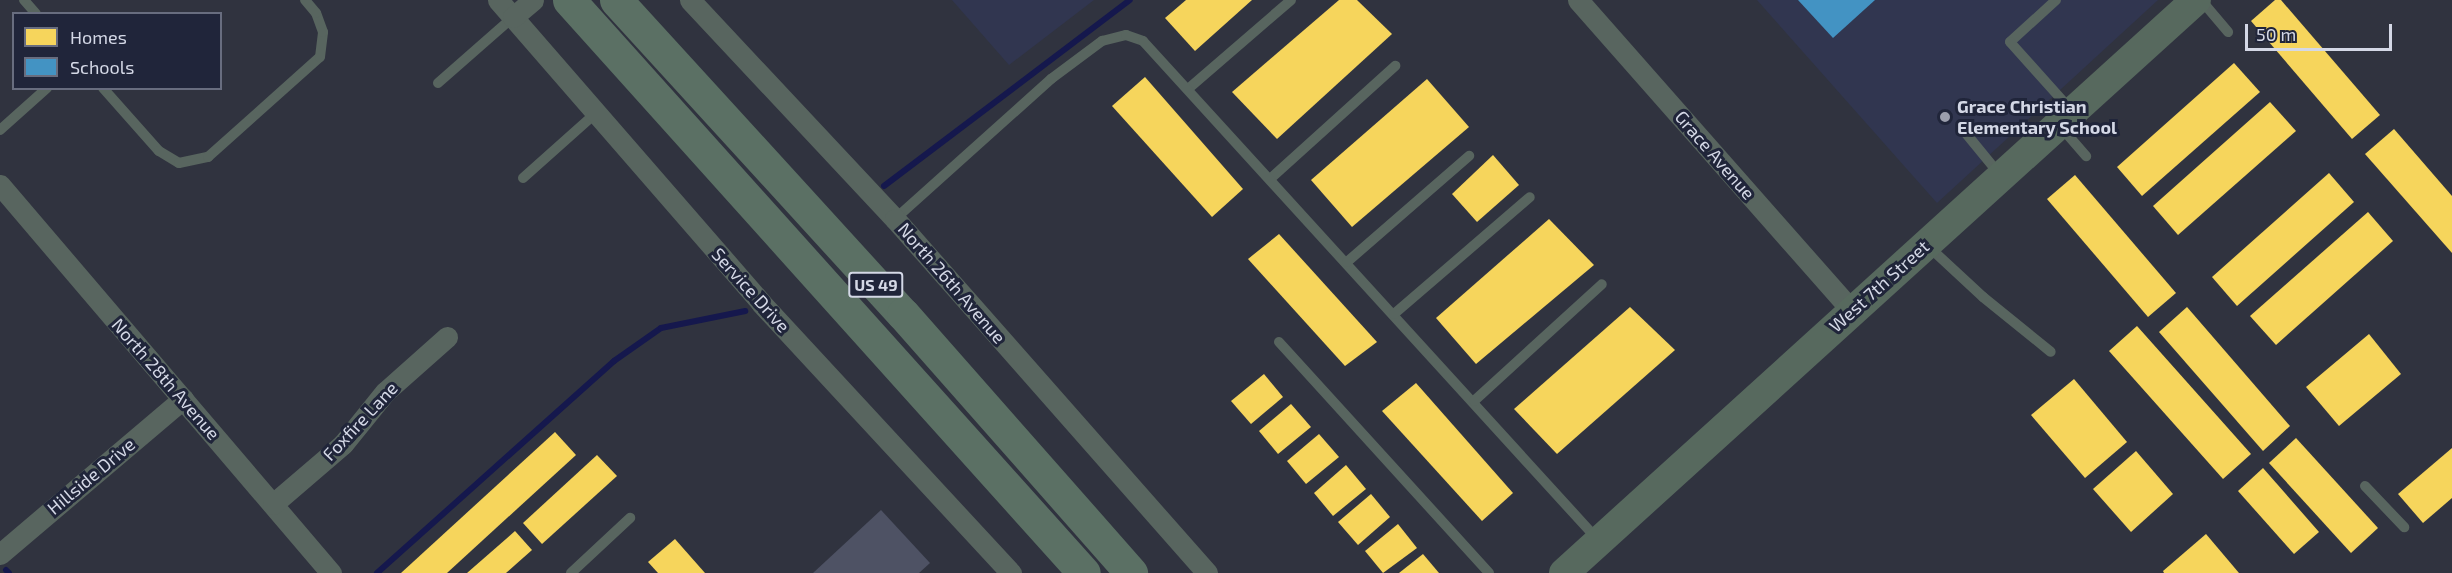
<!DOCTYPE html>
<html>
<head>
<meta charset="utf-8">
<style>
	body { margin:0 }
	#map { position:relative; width:2452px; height:573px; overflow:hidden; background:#30333f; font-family:"Exo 2",sans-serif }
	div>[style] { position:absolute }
	.built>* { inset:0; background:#313650 }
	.homes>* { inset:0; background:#f6d55c }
	.schools>* { inset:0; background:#4393c3 }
	.stream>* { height:6px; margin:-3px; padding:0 3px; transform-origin:3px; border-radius:3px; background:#15184d }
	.building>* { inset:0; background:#4e5264 }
	.lane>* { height:10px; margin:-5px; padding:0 5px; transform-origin:5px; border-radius:5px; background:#58655f }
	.street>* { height:21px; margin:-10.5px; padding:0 10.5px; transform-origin:10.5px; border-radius:10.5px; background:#58655f }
	.secondary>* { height:30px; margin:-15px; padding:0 15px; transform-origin:15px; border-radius:15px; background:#57695e }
	.primary>* { height:33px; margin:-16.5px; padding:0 16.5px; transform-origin:16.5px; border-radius:16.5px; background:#5b7064 }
	.dots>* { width:16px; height:16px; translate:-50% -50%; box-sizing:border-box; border:3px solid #20253a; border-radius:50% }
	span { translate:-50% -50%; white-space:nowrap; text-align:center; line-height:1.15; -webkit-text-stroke:6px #20253a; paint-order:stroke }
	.shield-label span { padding:2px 4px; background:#20253a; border:2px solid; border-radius:4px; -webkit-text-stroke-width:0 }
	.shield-label { font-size:16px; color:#d4d8e6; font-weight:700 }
	.poi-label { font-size:18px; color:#d4d8e6; font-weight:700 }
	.left { translate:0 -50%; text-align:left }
	.street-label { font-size:18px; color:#d4d8e6 }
	.legend { position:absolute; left:12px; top:12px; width:210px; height:78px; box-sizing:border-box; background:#20253a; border:2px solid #686d7f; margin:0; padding:8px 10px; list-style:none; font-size:18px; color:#d4d8e6 }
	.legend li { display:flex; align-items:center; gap:12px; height:30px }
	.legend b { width:30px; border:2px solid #686d7f }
	.scale { position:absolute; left:2245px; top:24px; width:147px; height:27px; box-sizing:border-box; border:3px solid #d4d8e6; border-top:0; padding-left:8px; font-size:18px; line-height:21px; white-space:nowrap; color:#d4d8e6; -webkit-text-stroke:4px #20253a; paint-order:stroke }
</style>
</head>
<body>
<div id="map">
	<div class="built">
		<i style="clip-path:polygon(952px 0,1094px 0,1009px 65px)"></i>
		<i style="clip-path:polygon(1757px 0,2158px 0,1937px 203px)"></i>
	</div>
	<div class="homes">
		<i style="clip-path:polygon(1186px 0,1252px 0,1195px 51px,1165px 18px)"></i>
		<i style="clip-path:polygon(1339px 0,1357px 0,1392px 34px,1277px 139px,1232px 92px)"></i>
		<i style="clip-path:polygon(2275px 0,2281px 0,2380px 115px,2352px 139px,2251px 21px)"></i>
		<i style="clip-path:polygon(2234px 63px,2260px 92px,2142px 196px,2117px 167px)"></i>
		<i style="clip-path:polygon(1145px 77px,1243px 189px,1212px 217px,1112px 106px)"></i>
		<i style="clip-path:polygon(1427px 79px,1469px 127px,1352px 227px,1311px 180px)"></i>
		<i style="clip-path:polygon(2270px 102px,2296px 131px,2178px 235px,2153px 206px)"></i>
		<i style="clip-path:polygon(2394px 129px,2452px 196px,2452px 253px,2365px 154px)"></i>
		<i style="clip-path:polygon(1493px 155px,1519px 185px,1477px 222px,1452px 194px)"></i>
		<i style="clip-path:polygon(2329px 173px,2354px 202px,2237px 306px,2212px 277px)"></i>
		<i style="clip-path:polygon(2075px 175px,2176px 293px,2148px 317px,2047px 199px)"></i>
		<i style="clip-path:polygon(2368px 212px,2393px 241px,2276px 345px,2250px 316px)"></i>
		<i style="clip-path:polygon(1549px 219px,1594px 265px,1476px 364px,1436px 318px)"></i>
		<i style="clip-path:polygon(1279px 234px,1377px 342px,1345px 366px,1248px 259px)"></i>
		<i style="clip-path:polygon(1630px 307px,1675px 350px,1557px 454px,1514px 409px)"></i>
		<i style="clip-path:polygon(2187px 307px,2290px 426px,2263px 451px,2159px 332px)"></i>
		<i style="clip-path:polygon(2137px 326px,2251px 454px,2223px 479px,2109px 351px)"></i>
		<i style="clip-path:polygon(2369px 334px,2401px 374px,2339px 426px,2306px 387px)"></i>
		<i style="clip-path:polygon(1264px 374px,1283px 397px,1251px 424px,1231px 401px)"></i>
		<i style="clip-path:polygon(2074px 379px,2127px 442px,2085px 478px,2031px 415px)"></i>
		<i style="clip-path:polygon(1416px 383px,1513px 493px,1482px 521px,1382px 411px)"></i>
		<i style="clip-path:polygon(1291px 404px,1311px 427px,1278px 454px,1259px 431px)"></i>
		<i style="clip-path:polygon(555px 432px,576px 455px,447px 573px,401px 573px)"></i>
		<i style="clip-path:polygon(1319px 434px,1339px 457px,1306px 484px,1287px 461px)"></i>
		<i style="clip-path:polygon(2296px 438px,2378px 528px,2351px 553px,2269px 463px)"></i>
		<i style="clip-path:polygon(2452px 448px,2452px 498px,2423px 523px,2398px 494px)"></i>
		<i style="clip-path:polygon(2136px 451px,2173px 494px,2131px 532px,2093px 489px)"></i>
		<i style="clip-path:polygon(597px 455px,617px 476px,542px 544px,523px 523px)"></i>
		<i style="clip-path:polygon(1346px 465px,1366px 489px,1333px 516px,1314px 493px)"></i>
		<i style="clip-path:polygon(2263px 468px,2319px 532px,2294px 554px,2238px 491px)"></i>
		<i style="clip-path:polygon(1371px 494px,1390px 517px,1358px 545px,1338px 522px)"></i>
		<i style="clip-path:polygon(1398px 524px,1417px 548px,1383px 573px,1365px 551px)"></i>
		<i style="clip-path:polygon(515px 531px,532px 550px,506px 573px,467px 573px)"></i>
		<i style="clip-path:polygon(2206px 534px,2239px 573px,2164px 573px,2163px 571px)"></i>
		<i style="clip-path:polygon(675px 539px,705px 573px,658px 573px,648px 562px)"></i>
		<i style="clip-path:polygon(1423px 554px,1439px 573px,1399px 573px)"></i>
	</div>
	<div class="schools">
		<i style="clip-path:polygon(1798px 0,1875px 0,1833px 38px)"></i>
	</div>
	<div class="stream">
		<i style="left:884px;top:186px;width:308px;rotate:-37.1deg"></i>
		<i style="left:6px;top:570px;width:4px;rotate:45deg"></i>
		<i style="left:377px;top:573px;width:318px;rotate:-41.8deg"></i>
		<i style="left:614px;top:361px;width:57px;rotate:-35.1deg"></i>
		<i style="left:661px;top:328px;width:86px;rotate:-11.4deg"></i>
	</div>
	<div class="building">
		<i style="clip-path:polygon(881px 510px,930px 563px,919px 573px,813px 573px)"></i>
	</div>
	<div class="lane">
		<i style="left:24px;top:0;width:18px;rotate:49deg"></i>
		<i style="left:2056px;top:0;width:62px;rotate:137.6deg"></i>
		<i style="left:2010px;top:42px;width:93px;rotate:48.1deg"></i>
		<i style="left:2201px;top:0;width:42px;rotate:49.8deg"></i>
		<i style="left:438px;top:83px;width:100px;rotate:-41.3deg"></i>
		<i style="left:103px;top:88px;width:84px;rotate:48.4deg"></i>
		<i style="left:159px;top:151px;width:23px;rotate:31deg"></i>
		<i style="left:179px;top:163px;width:30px;rotate:-12deg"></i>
		<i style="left:208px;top:157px;width:150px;rotate:-41.8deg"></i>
		<i style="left:320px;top:57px;width:25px;rotate:-83deg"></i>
		<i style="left:323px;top:32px;width:20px;rotate:-110deg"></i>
		<i style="left:316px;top:13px;width:17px;rotate:-130deg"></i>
		<i style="left:1188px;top:89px;width:136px;rotate:-40.8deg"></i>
		<i style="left:2060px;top:126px;width:40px;rotate:49deg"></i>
		<i style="left:0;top:130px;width:63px;rotate:-41.8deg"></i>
		<i style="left:1964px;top:131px;width:57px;rotate:50.7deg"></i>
		<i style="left:523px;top:178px;width:98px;rotate:-41.7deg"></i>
		<i style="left:1270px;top:179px;width:169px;rotate:-42.1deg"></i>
		<i style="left:895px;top:219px;width:210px;rotate:-41.9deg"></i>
		<i style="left:1051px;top:79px;width:64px;rotate:-36.7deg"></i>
		<i style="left:1102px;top:41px;width:25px;rotate:-14deg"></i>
		<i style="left:1126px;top:35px;width:18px;rotate:19deg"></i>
		<i style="left:1143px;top:41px;width:677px;rotate:47.64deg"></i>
		<i style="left:1928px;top:246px;width:75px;rotate:42.8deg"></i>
		<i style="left:1983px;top:297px;width:87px;rotate:39deg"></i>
		<i style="left:1347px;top:262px;width:162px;rotate:-41deg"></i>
		<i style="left:1394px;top:314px;width:179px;rotate:-40.7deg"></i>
		<i style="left:1279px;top:342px;width:312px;rotate:47.7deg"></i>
		<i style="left:1474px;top:401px;width:173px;rotate:-42.4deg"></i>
		<i style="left:2365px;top:486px;width:57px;rotate:46.4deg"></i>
		<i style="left:571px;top:573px;width:81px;rotate:-43deg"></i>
	</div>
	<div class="street">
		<i style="left:498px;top:0;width:401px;rotate:49deg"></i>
		<i style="left:761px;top:303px;width:368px;rotate:47.2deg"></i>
		<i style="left:690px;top:0;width:300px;rotate:46.9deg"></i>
		<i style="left:895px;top:219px;width:472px;rotate:48.6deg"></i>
		<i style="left:1578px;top:0;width:414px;rotate:48.6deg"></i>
		<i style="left:513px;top:17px;width:26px;rotate:-40deg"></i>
		<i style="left:0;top:185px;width:510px;rotate:49.53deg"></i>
		<i style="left:273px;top:504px;width:92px;rotate:-40.6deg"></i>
		<i style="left:343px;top:444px;width:67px;rotate:-51.1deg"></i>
		<i style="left:385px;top:392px;width:83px;rotate:-41.6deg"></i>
		<i style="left:0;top:554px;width:240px;rotate:-40.3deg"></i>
	</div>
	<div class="secondary">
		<i style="left:1564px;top:573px;width:853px;rotate:-42.2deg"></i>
	</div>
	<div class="primary">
		<i style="left:569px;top:0;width:770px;rotate:48.05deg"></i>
		<i style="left:616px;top:0;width:425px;rotate:47.6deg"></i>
		<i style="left:903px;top:314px;width:345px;rotate:48.6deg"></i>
	</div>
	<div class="dots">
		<i style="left:1945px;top:117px;background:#9b9eac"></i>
	</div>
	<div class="shield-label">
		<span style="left:876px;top:285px">US 49</span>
	</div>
	<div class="poi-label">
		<span class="left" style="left:1957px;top:117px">Grace Christian<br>Elementary School</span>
	</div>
	<div class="street-label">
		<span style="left:1715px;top:155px;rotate:49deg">Grace Avenue</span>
		<span style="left:952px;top:283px;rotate:49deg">North 26th Avenue</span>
		<span style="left:1879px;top:286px;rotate:-42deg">West 7th Street</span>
		<span style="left:751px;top:290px;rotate:48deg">Service Drive</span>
		<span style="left:166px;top:379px;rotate:49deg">North 28th Avenue</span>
		<span style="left:360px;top:421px;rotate:-47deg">Foxfire Lane</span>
		<span style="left:91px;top:476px;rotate:-40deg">Hillside Drive</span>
	</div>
	<ul class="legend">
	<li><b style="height:16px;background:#f6d55c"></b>Homes</li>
	<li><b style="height:16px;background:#4393c3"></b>Schools</li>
	</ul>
	<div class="scale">50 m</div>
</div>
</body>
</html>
